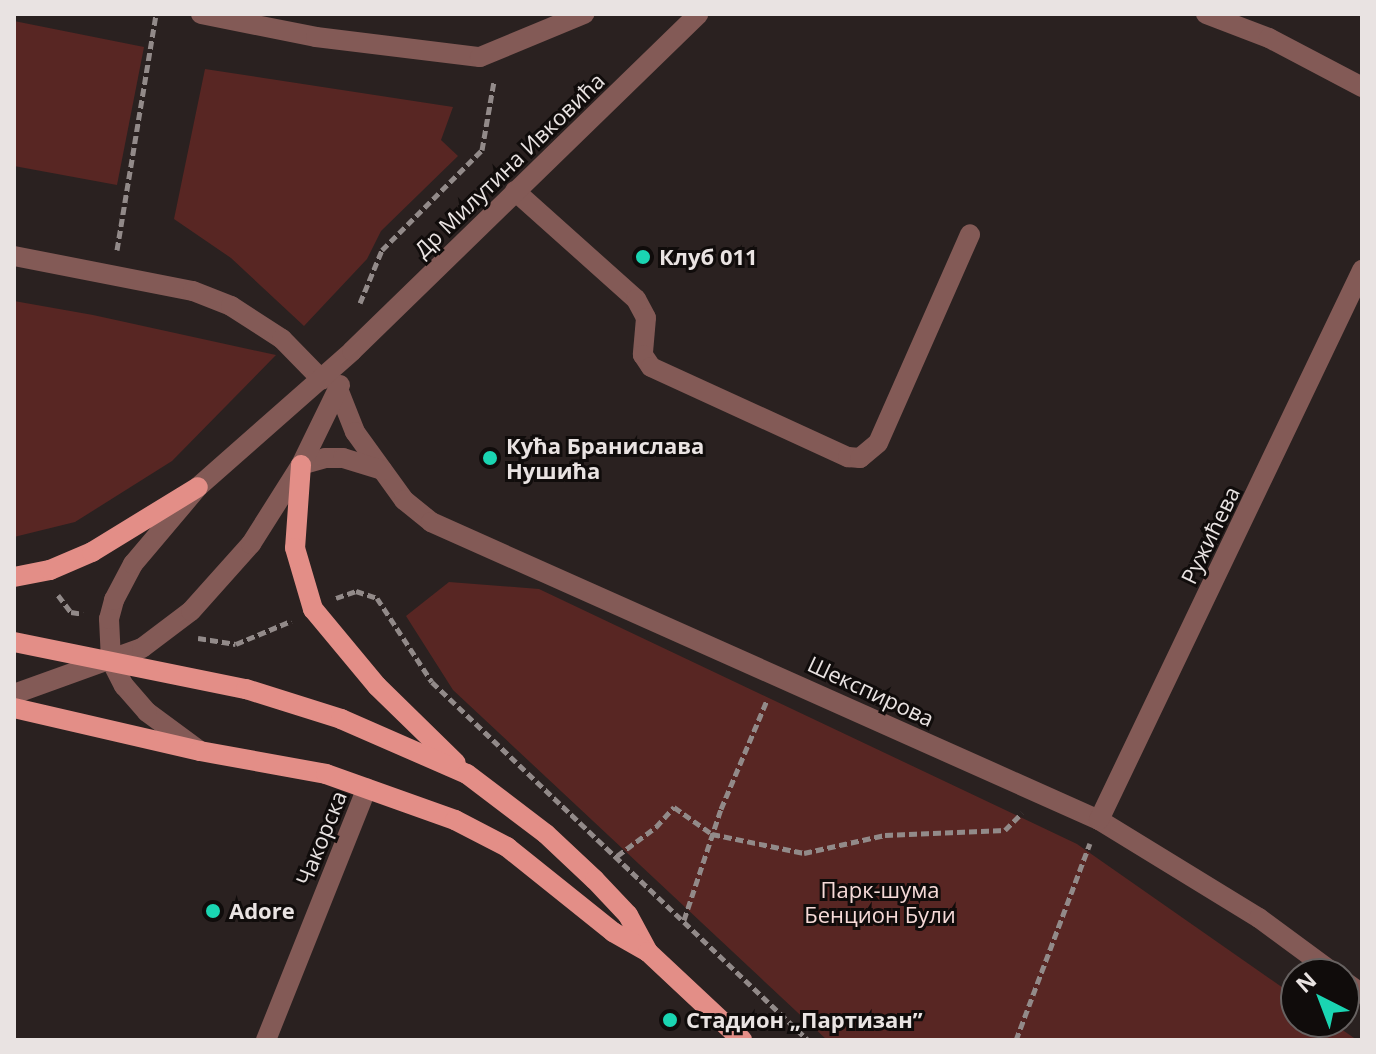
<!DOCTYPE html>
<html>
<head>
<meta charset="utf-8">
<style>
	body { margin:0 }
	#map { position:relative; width:1376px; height:1054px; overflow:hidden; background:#2a2120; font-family:"Open Sans",sans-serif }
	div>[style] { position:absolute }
	.green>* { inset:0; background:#582623 }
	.path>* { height:5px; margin-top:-2.5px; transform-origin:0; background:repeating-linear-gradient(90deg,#928a89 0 8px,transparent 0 12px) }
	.minor>* { height:20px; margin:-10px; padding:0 10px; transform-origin:10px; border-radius:10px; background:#835a56 }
	.major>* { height:20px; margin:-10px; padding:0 10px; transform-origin:10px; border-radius:10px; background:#e38e87 }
	.dots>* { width:22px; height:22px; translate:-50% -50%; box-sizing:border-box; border:4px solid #100c0b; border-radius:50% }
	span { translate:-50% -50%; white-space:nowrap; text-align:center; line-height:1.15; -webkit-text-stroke:6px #100c0b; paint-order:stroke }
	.street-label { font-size:22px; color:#e9e3e2 }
	.poi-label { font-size:22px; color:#e9e3e2; font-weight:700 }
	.left { translate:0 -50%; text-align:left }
	.park-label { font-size:22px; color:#f6dad8 }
	.frame { position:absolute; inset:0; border:16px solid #e9e3e2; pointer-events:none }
	.north { position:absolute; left:1280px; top:958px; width:80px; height:80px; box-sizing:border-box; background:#100c0b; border:2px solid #676261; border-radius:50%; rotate:318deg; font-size:22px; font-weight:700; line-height:32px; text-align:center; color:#e9e3e2 }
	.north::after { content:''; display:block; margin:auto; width:28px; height:36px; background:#1ad5b2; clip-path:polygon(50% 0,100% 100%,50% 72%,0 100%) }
</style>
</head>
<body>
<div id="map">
	<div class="green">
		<i style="clip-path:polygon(14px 21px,144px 47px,117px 185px,14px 166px)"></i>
		<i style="clip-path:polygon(205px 69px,453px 107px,441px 140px,458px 156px,381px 231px,367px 259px,304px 326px,231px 258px,174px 219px)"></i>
		<i style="clip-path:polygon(14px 301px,93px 315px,276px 355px,172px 461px,75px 522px,14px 537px)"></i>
		<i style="clip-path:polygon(449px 582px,539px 589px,1077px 844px,1296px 997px,1296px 1022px,1331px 1022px,1357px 1040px,827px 1040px,453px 690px,406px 616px)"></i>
	</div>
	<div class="path">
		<i style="left:117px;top:250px;width:239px;rotate:-80.6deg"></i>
		<i style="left:360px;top:303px;width:57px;rotate:-67.5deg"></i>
		<i style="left:382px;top:250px;width:141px;rotate:-45deg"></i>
		<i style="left:482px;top:150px;width:70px;rotate:-80.1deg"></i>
		<i style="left:58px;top:595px;width:21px;rotate:53deg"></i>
		<i style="left:71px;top:612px;width:12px;rotate:9deg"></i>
		<i style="left:336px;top:598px;width:21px;rotate:-19deg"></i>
		<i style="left:356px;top:591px;width:22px;rotate:18deg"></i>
		<i style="left:377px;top:598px;width:100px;rotate:56.8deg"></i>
		<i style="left:432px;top:682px;width:519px;rotate:43.6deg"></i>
		<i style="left:198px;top:638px;width:38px;rotate:9deg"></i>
		<i style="left:236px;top:644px;width:60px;rotate:-22.7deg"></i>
		<i style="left:617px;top:856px;width:49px;rotate:-36.6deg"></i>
		<i style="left:656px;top:827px;width:27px;rotate:-48deg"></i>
		<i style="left:674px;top:807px;width:47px;rotate:35.4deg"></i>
		<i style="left:712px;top:834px;width:94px;rotate:11.7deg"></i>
		<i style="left:804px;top:853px;width:83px;rotate:-12.5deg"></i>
		<i style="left:885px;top:835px;width:120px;rotate:-2.4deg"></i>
		<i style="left:1005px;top:830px;width:24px;rotate:-45deg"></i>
		<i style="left:684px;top:920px;width:117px;rotate:-71.6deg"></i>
		<i style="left:721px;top:809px;width:118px;rotate:-67.1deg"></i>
		<i style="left:1016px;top:1040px;width:210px;rotate:-69.4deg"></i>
	</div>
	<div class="minor">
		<i style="left:201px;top:14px;width:117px;rotate:11.3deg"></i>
		<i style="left:316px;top:37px;width:165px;rotate:7deg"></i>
		<i style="left:480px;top:57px;width:113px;rotate:-22.5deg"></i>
		<i style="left:1206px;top:14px;width:67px;rotate:20.9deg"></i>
		<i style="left:1269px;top:38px;width:105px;rotate:27.8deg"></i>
		<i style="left:515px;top:191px;width:162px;rotate:41.8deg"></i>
		<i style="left:636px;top:299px;width:21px;rotate:62deg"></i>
		<i style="left:646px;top:318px;width:37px;rotate:95deg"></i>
		<i style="left:643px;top:355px;width:14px;rotate:56deg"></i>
		<i style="left:651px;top:367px;width:217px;rotate:24.6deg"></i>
		<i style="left:848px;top:457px;width:12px;rotate:5deg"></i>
		<i style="left:860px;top:458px;width:23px;rotate:-40deg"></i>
		<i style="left:878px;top:443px;width:228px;rotate:-66.2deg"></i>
		<i style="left:14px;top:256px;width:182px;rotate:11.1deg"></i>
		<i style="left:193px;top:291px;width:41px;rotate:21.5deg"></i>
		<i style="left:231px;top:306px;width:61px;rotate:32.9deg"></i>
		<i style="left:282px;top:339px;width:57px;rotate:45.7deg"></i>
		<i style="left:338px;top:389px;width:46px;rotate:68.4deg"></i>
		<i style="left:355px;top:432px;width:84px;rotate:54.2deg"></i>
		<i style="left:404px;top:500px;width:35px;rotate:39deg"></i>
		<i style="left:431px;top:522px;width:731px;rotate:24.04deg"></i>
		<i style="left:1099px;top:820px;width:188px;rotate:31.5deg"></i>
		<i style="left:1259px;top:918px;width:94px;rotate:36.4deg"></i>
		<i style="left:301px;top:465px;width:25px;rotate:-16deg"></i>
		<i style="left:325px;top:458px;width:18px"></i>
		<i style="left:343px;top:458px;width:41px;rotate:17.1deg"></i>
		<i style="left:14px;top:694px;width:136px;rotate:-19.8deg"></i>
		<i style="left:142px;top:648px;width:61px;rotate:-37.1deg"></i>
		<i style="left:191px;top:611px;width:90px;rotate:-48.2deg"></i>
		<i style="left:251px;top:544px;width:93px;rotate:-57.7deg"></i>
		<i style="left:301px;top:465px;width:89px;rotate:-64deg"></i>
		<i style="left:200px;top:751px;width:66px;rotate:-143.7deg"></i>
		<i style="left:147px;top:712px;width:35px;rotate:-131deg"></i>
		<i style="left:124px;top:686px;width:29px;rotate:-117deg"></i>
		<i style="left:111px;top:660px;width:41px;rotate:-92.8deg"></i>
		<i style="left:109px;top:619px;width:20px;rotate:-75deg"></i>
		<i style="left:114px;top:600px;width:41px;rotate:-62.2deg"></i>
		<i style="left:133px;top:564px;width:101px;rotate:-49.8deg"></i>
		<i style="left:198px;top:487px;width:205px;rotate:-41.4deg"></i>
		<i style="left:352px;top:351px;width:483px;rotate:-44.2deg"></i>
		<i style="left:1099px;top:820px;width:610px;rotate:-64.44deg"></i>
		<i style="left:1344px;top:981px;width:22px;rotate:36deg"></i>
		<i style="left:266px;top:1040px;width:271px;rotate:-68.2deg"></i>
	</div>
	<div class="major">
		<i style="left:301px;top:465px;width:83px;rotate:94.1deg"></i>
		<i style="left:295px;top:548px;width:64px;rotate:73.6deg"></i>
		<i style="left:313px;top:609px;width:100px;rotate:50.3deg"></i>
		<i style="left:377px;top:686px;width:110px;rotate:44.3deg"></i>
		<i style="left:14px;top:577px;width:37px;rotate:-11deg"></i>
		<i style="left:50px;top:570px;width:46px;rotate:-23.2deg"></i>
		<i style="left:92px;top:552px;width:124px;rotate:-31.5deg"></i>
		<i style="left:14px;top:642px;width:237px;rotate:11.5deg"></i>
		<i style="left:246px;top:689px;width:100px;rotate:17.5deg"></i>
		<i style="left:341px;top:719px;width:137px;rotate:23.6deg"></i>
		<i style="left:467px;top:774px;width:99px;rotate:37.2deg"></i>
		<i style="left:546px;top:834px;width:67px;rotate:43.2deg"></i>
		<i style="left:595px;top:880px;width:48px;rotate:46.7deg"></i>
		<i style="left:628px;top:915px;width:42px;rotate:61.6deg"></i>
		<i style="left:14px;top:708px;width:191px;rotate:13deg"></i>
		<i style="left:200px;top:751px;width:128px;rotate:10.3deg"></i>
		<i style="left:326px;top:774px;width:137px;rotate:19.6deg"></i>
		<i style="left:455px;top:820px;width:59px;rotate:27.4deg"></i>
		<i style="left:507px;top:847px;width:136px;rotate:38.7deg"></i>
		<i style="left:613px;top:932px;width:40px;rotate:29.7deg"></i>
		<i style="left:648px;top:952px;width:129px;rotate:43.1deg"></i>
	</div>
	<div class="dots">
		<i style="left:643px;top:257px;background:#1ad5b2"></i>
		<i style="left:490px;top:458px;background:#1ad5b2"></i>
		<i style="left:213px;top:911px;background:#1ad5b2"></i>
		<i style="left:670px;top:1020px;background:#1ad5b2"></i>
	</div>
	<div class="street-label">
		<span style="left:509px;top:165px;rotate:-44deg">Др Милутина Ивковића</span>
		<span style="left:1210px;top:535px;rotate:-64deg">Ружићева</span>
		<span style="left:871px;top:691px;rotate:25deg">Шекспирова</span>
		<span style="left:321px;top:838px;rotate:-68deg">Чакорска</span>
	</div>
	<div class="poi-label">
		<span class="left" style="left:659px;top:257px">Клуб 011</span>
		<span class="left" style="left:506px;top:458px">Кућа Бранислава<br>Нушића</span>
		<span class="left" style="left:229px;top:911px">Adore</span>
		<span class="left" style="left:686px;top:1020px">Стадион „Партизан”</span>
	</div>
	<div class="park-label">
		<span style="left:880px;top:902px">Парк-шума<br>Бенцион Були</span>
	</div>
	<div class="frame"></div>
	<div class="north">N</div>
</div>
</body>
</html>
